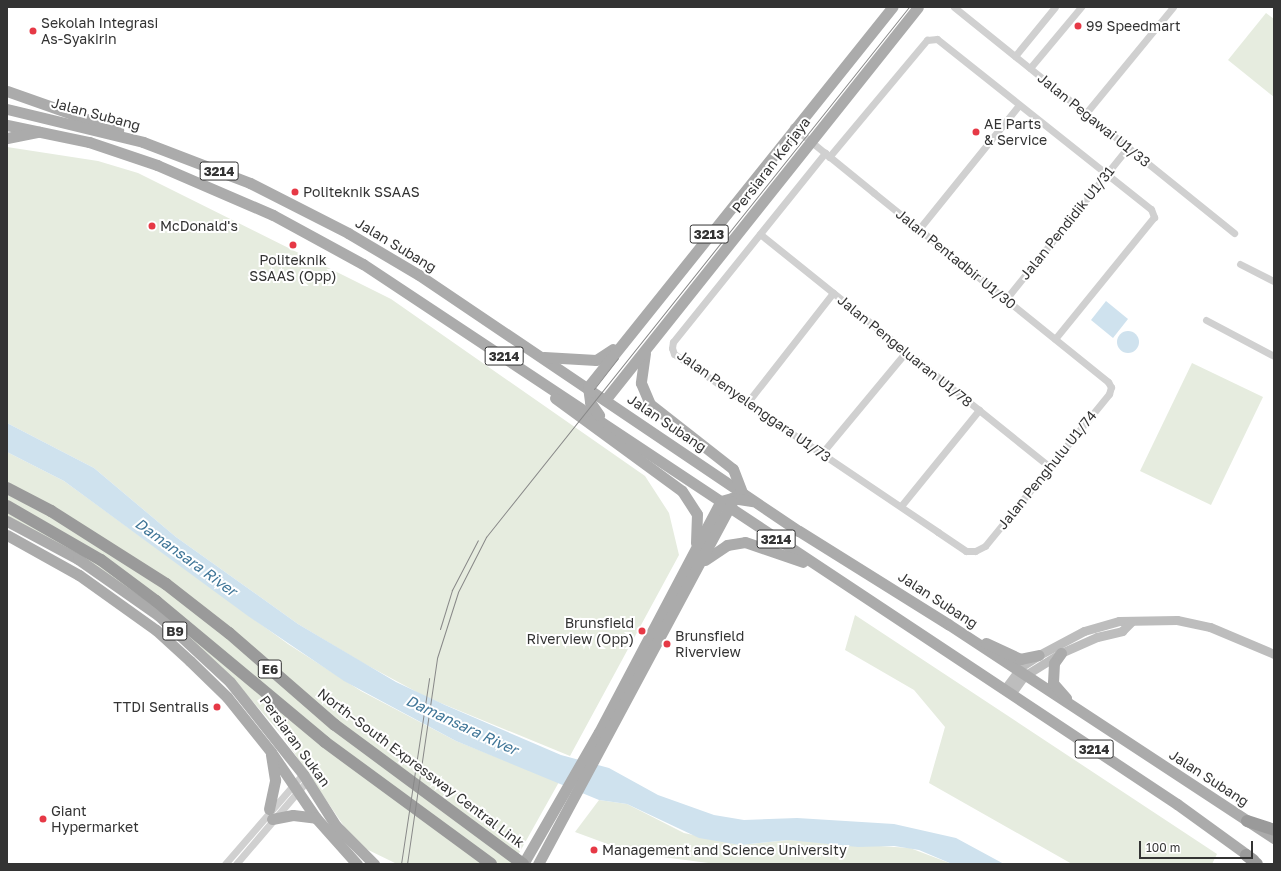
<!DOCTYPE html>
<html>
<head>
<meta charset="utf-8">
<style>
	body { margin:0 }
	#map { position:relative; width:1281px; height:871px; overflow:hidden; background:#fff; font-family:"Golos Text",sans-serif }
	div>[style] { position:absolute }
	.green>* { inset:0; background:#e6ecdf }
	.water>* { inset:0; background:#cfe2ee }
	.round { border-radius:50% }
	.street>* { height:7px; margin:-3.5px; padding:0 3.5px; transform-origin:3.5px; border-radius:3.5px; background:#d0d0d0 }
	.secondary>* { height:9px; margin:-4.5px; padding:0 4.5px; transform-origin:4.5px; border-radius:4.5px; background:#bdbdbd }
	.primary>* { height:11px; margin:-5.5px; padding:0 5.5px; transform-origin:5.5px; border-radius:5.5px; background:#ababab }
	.highway>* { height:12px; margin:-6px; padding:0 6px; transform-origin:6px; border-radius:6px; background:#9a9a9a }
	.tram>* { height:1px; margin:-0.5px; padding:0 0.5px; transform-origin:0.5px; border-radius:0.5px; background:#888 }
	.dots>* { width:11px; height:11px; translate:-50% -50%; box-sizing:border-box; border:2px solid #fff; border-radius:50% }
	span { translate:-50% -50%; white-space:nowrap; text-align:center; line-height:1.15; -webkit-text-stroke:4px #fff; paint-order:stroke }
	.shield-label span { padding:1px 3px; background:#fff; border:1px solid; border-radius:3px; -webkit-text-stroke-width:0 }
	.shield-label { font-size:13px; color:#333; font-weight:700 }
	.poi-label { font-size:14px; color:#333 }
	.left { translate:0 -50%; text-align:left }
	.right { translate:-100% -50%; text-align:right }
	.street-label { font-size:14px; color:#333 }
	.water-label { font-size:15px; color:#3f7597; font-style:italic }
	.frame { position:absolute; inset:0; border:8px solid #333; pointer-events:none }
	.scale { position:absolute; left:1139px; top:841px; width:114px; height:18px; box-sizing:border-box; border:2px solid #333; border-top:0; padding-left:5px; font-size:12px; line-height:14px; white-space:nowrap; color:#333; -webkit-text-stroke:3px #fff; paint-order:stroke }
</style>
</head>
<body>
<div id="map">
	<div class="green">
		<i style="clip-path:polygon(1266px 13px,1274px 19px,1274px 97px,1228px 60px)"></i>
		<i style="clip-path:polygon(7px 147px,98px 161px,138px 173px,391px 299px,645px 476px,669px 513px,679px 555px,570px 756px,426px 697px,363px 663px,298px 624px,176px 537px,94px 468px,7px 423px)"></i>
		<i style="clip-path:polygon(1192px 363px,1263px 397px,1211px 505px,1140px 471px)"></i>
		<i style="clip-path:polygon(7px 452px,64px 481px,288px 644px,361px 691px,456px 741px,559px 782px,513px 864px,397px 864px,356px 844px,282px 735px,241px 688px,157px 619px,7px 517px)"></i>
		<i style="clip-path:polygon(855px 615px,1217px 854px,1212px 864px,1072px 864px,929px 783px,945px 727px,914px 690px,845px 650px)"></i>
		<i style="clip-path:polygon(599px 800px,627px 804px,684px 833px,740px 845px,788px 840px,910px 848px,952px 864px,716px 864px,632px 853px,575px 832px)"></i>
	</div>
	<div class="water">
		<i style="clip-path:polygon(1106px 301px,1128px 319px,1113px 338px,1091px 320px)"></i>
		<i class="round" style="left:1117px;top:331px;width:22px;height:22px"></i>
		<i style="clip-path:polygon(7px 423px,94px 468px,176px 537px,298px 624px,396px 682px,445px 705px,561px 755px,609px 768px,658px 795px,714px 815px,744px 820px,797px 818px,894px 824px,956px 838px,1004px 864px,952px 864px,919px 850px,894px 846px,858px 847px,788px 840px,740px 845px,699px 838px,627px 804px,599px 800px,456px 741px,344px 681px,248px 616px,64px 481px,7px 452px)"></i>
	</div>
	<div class="street">
		<i style="left:954px;top:7px;width:360px;rotate:38.9deg"></i>
		<i style="left:1015px;top:56px;width:63px;rotate:-50.8deg"></i>
		<i style="left:1030px;top:68px;width:80px;rotate:-50.1deg"></i>
		<i style="left:1086px;top:113px;width:137px;rotate:-50.6deg"></i>
		<i style="left:793px;top:127px;width:41px;rotate:39.1deg"></i>
		<i style="left:825px;top:153px;width:63px;rotate:39.2deg"></i>
		<i style="left:874px;top:193px;width:301px;rotate:38.9deg"></i>
		<i style="left:1108px;top:382px;width:6px;rotate:59deg"></i>
		<i style="left:1111px;top:387px;width:7px;rotate:106deg"></i>
		<i style="left:1109px;top:394px;width:196px;rotate:129.2deg"></i>
		<i style="left:985px;top:546px;width:11px;rotate:153deg"></i>
		<i style="left:975px;top:551px;width:9px;rotate:180deg"></i>
		<i style="left:966px;top:551px;width:34px;rotate:-146deg"></i>
		<i style="left:938px;top:532px;width:318px;rotate:-146deg"></i>
		<i style="left:674px;top:354px;width:6px;rotate:-108deg"></i>
		<i style="left:672px;top:348px;width:6px;rotate:-81deg"></i>
		<i style="left:673px;top:342px;width:243px;rotate:-51.2deg"></i>
		<i style="left:829px;top:157px;width:153px;rotate:-50.1deg"></i>
		<i style="left:927px;top:40px;width:10px;rotate:-6deg"></i>
		<i style="left:937px;top:39px;width:273px;rotate:38.5deg"></i>
		<i style="left:1151px;top:209px;width:9px;rotate:69deg"></i>
		<i style="left:1154px;top:217px;width:157px;rotate:129.1deg"></i>
		<i style="left:919px;top:229px;width:159px;rotate:-51.1deg"></i>
		<i style="left:760px;top:234px;width:372px;rotate:38.8deg"></i>
		<i style="left:1240px;top:264px;width:38px;rotate:27deg"></i>
		<i style="left:1006px;top:299px;width:195px;rotate:-51.2deg"></i>
		<i style="left:1206px;top:320px;width:77px;rotate:27.9deg"></i>
		<i style="left:747px;top:403px;width:140px;rotate:-52deg"></i>
		<i style="left:822px;top:453px;width:131px;rotate:-50.3deg"></i>
		<i style="left:901px;top:506px;width:124px;rotate:-50.9deg"></i>
		<i style="left:225px;top:864px;width:119px;rotate:-49.1deg"></i>
		<i style="left:236px;top:864px;width:109px;rotate:-49.5deg"></i>
	</div>
	<div class="secondary">
		<i style="left:1004px;top:690px;width:30px;rotate:-53deg"></i>
		<i style="left:1022px;top:666px;width:20px;rotate:-33deg"></i>
		<i style="left:1039px;top:655px;width:51px;rotate:-28.1deg"></i>
		<i style="left:1084px;top:631px;width:36px;rotate:-16deg"></i>
		<i style="left:1119px;top:621px;width:58px;rotate:-1deg"></i>
		<i style="left:1177px;top:620px;width:34px;rotate:12deg"></i>
		<i style="left:1210px;top:627px;width:69px;rotate:22.9deg"></i>
		<i style="left:1011px;top:694px;width:22px;rotate:-54deg"></i>
		<i style="left:1024px;top:676px;width:44px;rotate:-31.9deg"></i>
		<i style="left:1061px;top:653px;width:39px;rotate:-24deg"></i>
		<i style="left:1097px;top:637px;width:26px;rotate:-13deg"></i>
		<i style="left:1122px;top:631px;width:13px;rotate:-45deg"></i>
	</div>
	<div class="primary">
		<i style="left:7px;top:91px;width:118px;rotate:19.4deg"></i>
		<i style="left:7px;top:109px;width:140px;rotate:13.6deg"></i>
		<i style="left:143px;top:142px;width:115px;rotate:21deg"></i>
		<i style="left:250px;top:183px;width:110px;rotate:27deg"></i>
		<i style="left:348px;top:233px;width:82px;rotate:30.6deg"></i>
		<i style="left:419px;top:275px;width:458px;rotate:34deg"></i>
		<i style="left:799px;top:531px;width:176px;rotate:32deg"></i>
		<i style="left:948px;top:624px;width:390px;rotate:33.3deg"></i>
		<i style="left:7px;top:125px;width:84px;rotate:11.7deg"></i>
		<i style="left:89px;top:142px;width:72px;rotate:18.7deg"></i>
		<i style="left:157px;top:165px;width:126px;rotate:23.3deg"></i>
		<i style="left:273px;top:215px;width:102px;rotate:28.6deg"></i>
		<i style="left:363px;top:264px;width:977px;rotate:33.56deg"></i>
		<i style="left:1177px;top:804px;width:94px;rotate:35.9deg"></i>
		<i style="left:7px;top:138px;width:33px;rotate:-11deg"></i>
		<i style="left:645px;top:353px;width:30px;rotate:98deg"></i>
		<i style="left:641px;top:383px;width:23px;rotate:67deg"></i>
		<i style="left:650px;top:404px;width:105px;rotate:38.1deg"></i>
		<i style="left:733px;top:469px;width:25px;rotate:69deg"></i>
		<i style="left:544px;top:357px;width:52px;rotate:3.3deg"></i>
		<i style="left:596px;top:360px;width:20px;rotate:-33deg"></i>
		<i style="left:588px;top:387px;width:487px;rotate:-51.3deg"></i>
		<i style="left:588px;top:387px;width:15px;rotate:82deg"></i>
		<i style="left:590px;top:402px;width:16px;rotate:55deg"></i>
		<i style="left:555px;top:398px;width:157px;rotate:36.2deg"></i>
		<i style="left:682px;top:491px;width:27px;rotate:57deg"></i>
		<i style="left:697px;top:514px;width:29px;rotate:92deg"></i>
		<i style="left:605px;top:400px;width:502px;rotate:-51.46deg"></i>
		<i style="left:7px;top:521px;width:81px;rotate:28.2deg"></i>
		<i style="left:78px;top:559px;width:98px;rotate:35deg"></i>
		<i style="left:158px;top:615px;width:98px;rotate:42.9deg"></i>
		<i style="left:230px;top:682px;width:117px;rotate:51.6deg"></i>
		<i style="left:303px;top:774px;width:62px;rotate:57.6deg"></i>
		<i style="left:336px;top:826px;width:54px;rotate:45deg"></i>
		<i style="left:7px;top:535px;width:82px;rotate:29.1deg"></i>
		<i style="left:79px;top:575px;width:95px;rotate:35.5deg"></i>
		<i style="left:156px;top:630px;width:46px;rotate:42.4deg"></i>
		<i style="left:190px;top:661px;width:52px;rotate:44.2deg"></i>
		<i style="left:227px;top:697px;width:70px;rotate:51.3deg"></i>
		<i style="left:271px;top:752px;width:80px;rotate:55.7deg"></i>
		<i style="left:316px;top:818px;width:62px;rotate:48.3deg"></i>
		<i style="left:705px;top:560px;width:27px;rotate:-34deg"></i>
		<i style="left:727px;top:545px;width:18px;rotate:-9deg"></i>
		<i style="left:745px;top:542px;width:61px;rotate:19deg"></i>
		<i style="left:986px;top:643px;width:38px;rotate:25deg"></i>
		<i style="left:1020px;top:659px;width:19px;rotate:-12deg"></i>
		<i style="left:1061px;top:653px;width:12px;rotate:125deg"></i>
		<i style="left:1054px;top:663px;width:20px;rotate:93deg"></i>
		<i style="left:1053px;top:683px;width:20px;rotate:49deg"></i>
		<i style="left:269px;top:809px;width:30px;rotate:-78deg"></i>
		<i style="left:275px;top:780px;width:26px;rotate:-99deg"></i>
		<i style="left:272px;top:819px;width:21px;rotate:-11deg"></i>
		<i style="left:293px;top:815px;width:23px;rotate:7deg"></i>
		<i style="left:523px;top:864px;width:152px;rotate:-60.1deg"></i>
		<i style="left:599px;top:732px;width:261px;rotate:-62.2deg"></i>
		<i style="left:721px;top:501px;width:11px;rotate:-15deg"></i>
		<i style="left:732px;top:498px;width:20px;rotate:9deg"></i>
		<i style="left:538px;top:864px;width:411px;rotate:-61.8deg"></i>
	</div>
	<div class="highway">
		<i style="left:7px;top:488px;width:50px;rotate:27.6deg"></i>
		<i style="left:51px;top:511px;width:136px;rotate:32.4deg"></i>
		<i style="left:166px;top:584px;width:80px;rotate:37.9deg"></i>
		<i style="left:229px;top:633px;width:140px;rotate:41deg"></i>
		<i style="left:335px;top:725px;width:234px;rotate:36.5deg"></i>
		<i style="left:7px;top:506px;width:108px;rotate:29.9deg"></i>
		<i style="left:101px;top:560px;width:69px;rotate:36.7deg"></i>
		<i style="left:156px;top:601px;width:220px;rotate:39.8deg"></i>
		<i style="left:325px;top:742px;width:206px;rotate:36.3deg"></i>
		<i style="left:1247px;top:821px;width:28px;rotate:18deg"></i>
		<i style="left:1246px;top:855px;width:14px;rotate:39deg"></i>
	</div>
	<div class="tram">
		<i style="left:594px;top:389px;width:39px;rotate:-52deg"></i>
		<i style="left:440px;top:629px;width:41px;rotate:-72.9deg"></i>
		<i style="left:452px;top:590px;width:56px;rotate:-62.5deg"></i>
		<i style="left:401px;top:864px;width:188px;rotate:-81.4deg"></i>
		<i style="left:407px;top:864px;width:208px;rotate:-81.7deg"></i>
		<i style="left:437px;top:658px;width:69px;rotate:-72.3deg"></i>
		<i style="left:458px;top:592px;width:62px;rotate:-63deg"></i>
		<i style="left:486px;top:537px;width:678px;rotate:-51.41deg"></i>
	</div>
	<div class="dots">
		<i style="left:1078px;top:26px;background:#e63946"></i>
		<i style="left:33px;top:31px;background:#e63946"></i>
		<i style="left:976px;top:132px;background:#e63946"></i>
		<i style="left:295px;top:192px;background:#e63946"></i>
		<i style="left:152px;top:226px;background:#e63946"></i>
		<i style="left:293px;top:245px;background:#e63946"></i>
		<i style="left:642px;top:631px;background:#e63946"></i>
		<i style="left:667px;top:644px;background:#e63946"></i>
		<i style="left:217px;top:707px;background:#e63946"></i>
		<i style="left:43px;top:819px;background:#e63946"></i>
		<i style="left:594px;top:850px;background:#e63946"></i>
	</div>
	<div class="shield-label">
		<span style="left:219px;top:171px">3214</span>
		<span style="left:709px;top:234px">3213</span>
		<span style="left:504px;top:356px">3214</span>
		<span style="left:776px;top:539px">3214</span>
		<span style="left:175px;top:631px">B9</span>
		<span style="left:270px;top:669px">E6</span>
		<span style="left:1094px;top:749px">3214</span>
	</div>
	<div class="poi-label">
		<span class="left" style="left:41px;top:31px">Sekolah Integrasi<br>As-Syakirin</span>
		<span class="left" style="left:1086px;top:26px">99 Speedmart</span>
		<span class="left" style="left:984px;top:132px">AE Parts<br>&amp; Service</span>
		<span class="left" style="left:303px;top:192px">Politeknik SSAAS</span>
		<span class="left" style="left:160px;top:226px">McDonald's</span>
		<span style="left:293px;top:268px">Politeknik<br>SSAAS (Opp)</span>
		<span class="right" style="left:634px;top:631px">Brunsfield<br>Riverview (Opp)</span>
		<span class="left" style="left:675px;top:644px">Brunsfield<br>Riverview</span>
		<span class="right" style="left:209px;top:707px">TTDI Sentralis</span>
		<span class="left" style="left:51px;top:819px">Giant<br>Hypermarket</span>
		<span class="left" style="left:602px;top:850px">Management and Science University</span>
	</div>
	<div class="street-label">
		<span style="left:96px;top:114px;rotate:15deg">Jalan Subang</span>
		<span style="left:1094px;top:120px;rotate:39deg">Jalan Pegawai U1/33</span>
		<span style="left:771px;top:165px;rotate:-52deg">Persiaran Kerjaya</span>
		<span style="left:1067px;top:223px;rotate:-51deg">Jalan Pendidik U1/31</span>
		<span style="left:396px;top:245px;rotate:31deg">Jalan Subang</span>
		<span style="left:956px;top:259px;rotate:39deg">Jalan Pentadbir U1/30</span>
		<span style="left:905px;top:351px;rotate:39deg">Jalan Pengeluaran U1/78</span>
		<span style="left:754px;top:406px;rotate:35deg">Jalan Penyelenggara U1/73</span>
		<span style="left:667px;top:423px;rotate:34deg">Jalan Subang</span>
		<span style="left:1047px;top:470px;rotate:-51deg">Jalan Penghulu U1/74</span>
		<span style="left:938px;top:600px;rotate:33deg">Jalan Subang</span>
		<span style="left:295px;top:741px;rotate:54deg">Persiaran Sukan</span>
		<span style="left:421px;top:768px;rotate:37deg">North–South Expressway Central Link</span>
		<span style="left:1209px;top:778px;rotate:33deg">Jalan Subang</span>
	</div>
	<div class="water-label">
		<span style="left:186px;top:557px;rotate:36deg">Damansara River</span>
		<span style="left:462px;top:725px;rotate:25deg">Damansara River</span>
	</div>
	<div class="frame"></div>
	<div class="scale">100 m</div>
</div>
</body>
</html>
